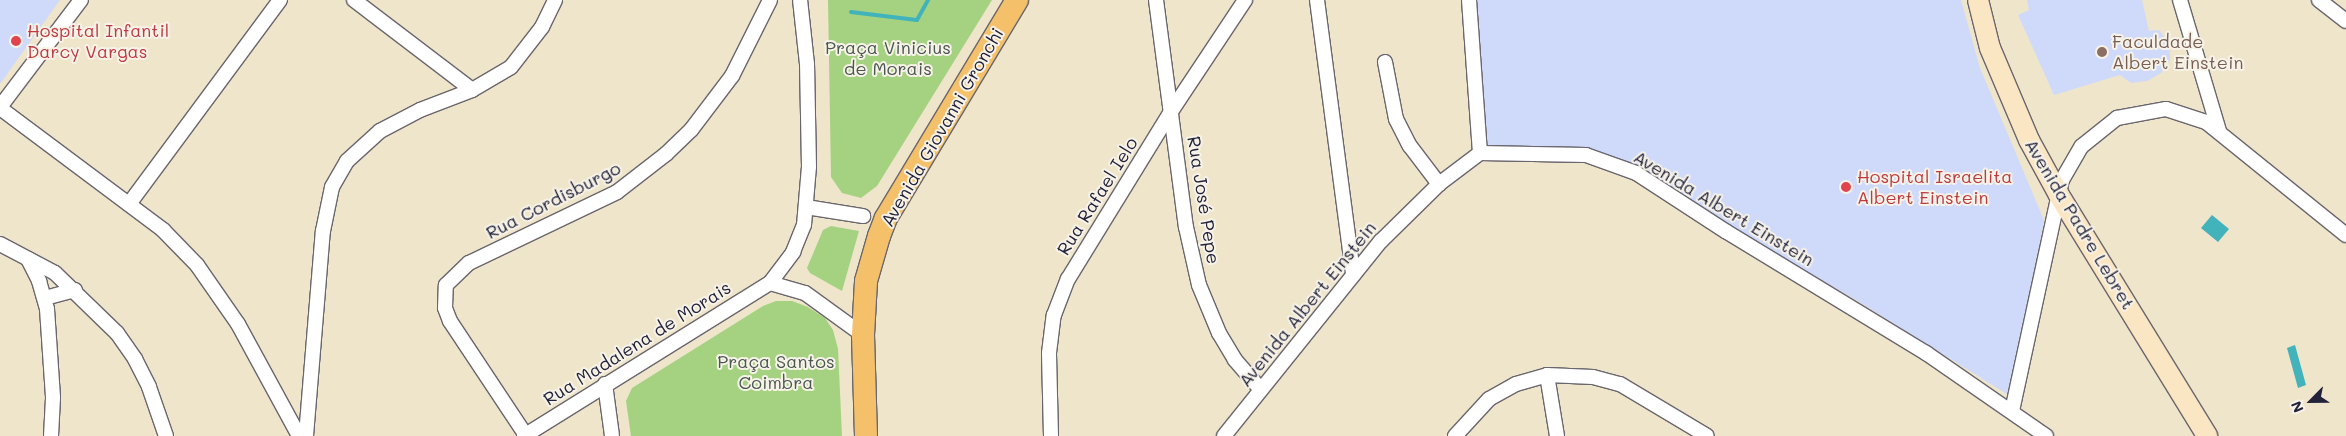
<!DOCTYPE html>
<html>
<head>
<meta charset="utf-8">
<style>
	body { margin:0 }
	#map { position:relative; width:2346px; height:436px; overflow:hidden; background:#efe5cb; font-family:Mali,sans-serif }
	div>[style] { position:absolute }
	.built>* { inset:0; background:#cfdafa }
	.green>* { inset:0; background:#a4d280 }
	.water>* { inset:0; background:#42b2bb }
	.stream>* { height:4px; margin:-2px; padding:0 2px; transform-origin:2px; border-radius:2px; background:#42b2bb }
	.roads { filter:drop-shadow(1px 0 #6a666d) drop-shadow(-1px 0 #6a666d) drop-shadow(0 1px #6a666d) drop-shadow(0 -1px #6a666d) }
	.street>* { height:14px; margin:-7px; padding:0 7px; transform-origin:7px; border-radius:7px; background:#fff }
	.secondary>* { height:20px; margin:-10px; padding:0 10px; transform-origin:10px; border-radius:10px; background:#fbe6c3 }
	.primary>* { height:22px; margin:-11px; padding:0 11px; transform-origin:11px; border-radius:11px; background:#f4c16a }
	.dots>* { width:14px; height:14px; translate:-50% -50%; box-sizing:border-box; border:2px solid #f7f3e8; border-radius:50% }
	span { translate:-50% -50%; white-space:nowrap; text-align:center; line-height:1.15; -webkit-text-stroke:4px #f7f3e8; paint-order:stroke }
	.health-label { font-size:18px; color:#be3a42 }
	.left { translate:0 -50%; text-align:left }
	.education-label { font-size:18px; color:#785e54 }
	.park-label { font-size:18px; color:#495750 }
	.street-label { font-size:18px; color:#22223b }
	.north { position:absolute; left:2286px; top:376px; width:50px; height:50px; -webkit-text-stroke:4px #f7f3e8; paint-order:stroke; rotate:247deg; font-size:14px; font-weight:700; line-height:20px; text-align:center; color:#22223b }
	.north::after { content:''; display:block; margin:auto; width:18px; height:22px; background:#22223b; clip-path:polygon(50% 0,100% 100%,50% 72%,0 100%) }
</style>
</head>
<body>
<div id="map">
	<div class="built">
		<i style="clip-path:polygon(0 0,60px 0,0 84px)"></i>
		<i style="clip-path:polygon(1476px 0,1961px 0,1980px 68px,2044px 220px,2013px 398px,1856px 300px,1625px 167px,1484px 147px)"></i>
		<i style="clip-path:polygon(2027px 0,2142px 0,2149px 31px,2159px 30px,2170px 45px,2170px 60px,2161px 73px,2147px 81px,2131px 83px,2120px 75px,2054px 95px,2018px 15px,2029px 10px)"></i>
	</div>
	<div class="green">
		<i style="clip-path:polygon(828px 0,992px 0,877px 186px,861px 198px,842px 193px,831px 177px)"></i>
		<i style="clip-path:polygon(831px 226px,859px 231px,842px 291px,810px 273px,807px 268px,823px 230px)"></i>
		<i style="clip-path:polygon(776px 301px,792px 301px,808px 307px,825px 318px,833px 330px,838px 349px,842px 436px,631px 436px,626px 401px,632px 388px,763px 306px)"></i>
	</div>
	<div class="water">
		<i style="clip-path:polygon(2212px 215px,2229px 229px,2218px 242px,2201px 228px)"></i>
		<i style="clip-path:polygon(2295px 345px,2306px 385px,2298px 388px,2287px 348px)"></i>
	</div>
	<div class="stream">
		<i style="left:851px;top:12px;width:66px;rotate:6.9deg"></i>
		<i style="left:917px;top:20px;width:23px;rotate:-61deg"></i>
	</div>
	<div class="roads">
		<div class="street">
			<i style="left:354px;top:0;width:148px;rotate:37.3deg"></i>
			<i style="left:1156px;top:0;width:229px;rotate:82.5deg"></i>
			<i style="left:1186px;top:227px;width:59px;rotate:77.4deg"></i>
			<i style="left:1199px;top:285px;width:52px;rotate:67.4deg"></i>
			<i style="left:1219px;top:333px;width:31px;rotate:59deg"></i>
			<i style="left:1235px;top:360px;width:38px;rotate:49deg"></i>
			<i style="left:1317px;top:0;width:277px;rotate:82.5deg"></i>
			<i style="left:1469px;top:0;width:153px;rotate:85.9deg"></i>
			<i style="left:2180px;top:0;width:137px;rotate:73.4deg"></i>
			<i style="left:2319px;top:0;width:34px;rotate:38deg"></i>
			<i style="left:1385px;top:62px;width:58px;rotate:79.1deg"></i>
			<i style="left:1396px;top:119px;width:30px;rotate:63deg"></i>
			<i style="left:1410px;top:146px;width:48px;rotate:52.7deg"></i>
			<i style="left:0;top:107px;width:134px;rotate:-52.9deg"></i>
			<i style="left:0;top:108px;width:204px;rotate:36.8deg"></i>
			<i style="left:163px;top:230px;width:49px;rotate:45.8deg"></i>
			<i style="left:197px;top:265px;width:72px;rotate:55.2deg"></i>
			<i style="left:238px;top:324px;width:128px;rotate:61.4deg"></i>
			<i style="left:129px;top:204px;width:254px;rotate:-53.5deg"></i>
			<i style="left:806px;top:207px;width:58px;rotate:9deg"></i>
			<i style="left:0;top:244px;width:62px;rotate:27.8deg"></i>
			<i style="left:55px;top:273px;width:86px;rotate:44.1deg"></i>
			<i style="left:117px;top:333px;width:32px;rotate:55deg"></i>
			<i style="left:135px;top:359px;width:31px;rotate:63deg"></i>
			<i style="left:149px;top:387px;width:52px;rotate:70.9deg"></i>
			<i style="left:28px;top:259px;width:25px;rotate:63deg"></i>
			<i style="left:39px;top:281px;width:29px;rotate:74deg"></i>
			<i style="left:47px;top:309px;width:89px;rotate:86.1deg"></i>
			<i style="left:53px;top:398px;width:38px;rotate:93deg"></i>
			<i style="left:770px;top:283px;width:36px;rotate:16deg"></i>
			<i style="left:805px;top:293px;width:72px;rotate:35.9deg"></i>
			<i style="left:45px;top:298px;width:31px;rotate:-15deg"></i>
			<i style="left:1547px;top:375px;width:62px;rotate:80.7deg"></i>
			<i style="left:605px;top:384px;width:52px;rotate:82.3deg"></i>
			<i style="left:2012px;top:411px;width:236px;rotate:-77.8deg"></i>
			<i style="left:2062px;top:180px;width:39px;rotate:-60deg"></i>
			<i style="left:2082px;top:146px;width:45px;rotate:-38.7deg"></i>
			<i style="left:2117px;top:118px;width:50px;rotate:-10.4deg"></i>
			<i style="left:2166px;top:109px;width:42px;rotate:18deg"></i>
			<i style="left:2206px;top:122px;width:180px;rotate:38.9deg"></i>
			<i style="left:525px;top:434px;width:136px;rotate:-123.6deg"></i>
			<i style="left:450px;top:321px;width:14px;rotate:-111deg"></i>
			<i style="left:445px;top:308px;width:23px;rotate:-88deg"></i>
			<i style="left:446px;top:285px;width:32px;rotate:-44deg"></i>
			<i style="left:469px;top:263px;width:164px;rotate:-25.6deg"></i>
			<i style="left:617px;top:192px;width:62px;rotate:-37.8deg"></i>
			<i style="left:666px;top:154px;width:35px;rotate:-44deg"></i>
			<i style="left:691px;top:130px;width:68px;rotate:-52.8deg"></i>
			<i style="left:732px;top:76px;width:85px;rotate:-63.4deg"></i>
			<i style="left:306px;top:436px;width:206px;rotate:-85.3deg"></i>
			<i style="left:323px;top:231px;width:45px;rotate:-78.4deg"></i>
			<i style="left:332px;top:187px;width:30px;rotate:-60deg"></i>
			<i style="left:347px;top:161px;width:45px;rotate:-42.3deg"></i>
			<i style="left:380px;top:131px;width:45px;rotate:-27.7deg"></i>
			<i style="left:420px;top:110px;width:56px;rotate:-21deg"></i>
			<i style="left:472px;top:90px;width:45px;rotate:-30.5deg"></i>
			<i style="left:511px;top:67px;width:51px;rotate:-52.2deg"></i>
			<i style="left:542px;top:27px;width:30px;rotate:-64deg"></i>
			<i style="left:524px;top:436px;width:290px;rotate:-31.9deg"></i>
			<i style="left:770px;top:283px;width:39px;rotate:-53deg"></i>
			<i style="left:793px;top:252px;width:29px;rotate:-68deg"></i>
			<i style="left:804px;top:225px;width:58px;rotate:-85.1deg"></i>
			<i style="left:809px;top:167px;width:103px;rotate:-91.1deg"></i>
			<i style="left:807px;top:64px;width:64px;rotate:-96.2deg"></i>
			<i style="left:1051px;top:436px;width:83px;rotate:-91.4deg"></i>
			<i style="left:1049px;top:353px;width:38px;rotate:-83deg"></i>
			<i style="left:1054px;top:315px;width:39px;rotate:-69deg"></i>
			<i style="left:1068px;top:279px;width:198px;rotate:-58.4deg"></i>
			<i style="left:1172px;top:110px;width:132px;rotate:-56.4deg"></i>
			<i style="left:1224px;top:436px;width:250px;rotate:-51.2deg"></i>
			<i style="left:1381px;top:241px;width:81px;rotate:-44.5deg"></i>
			<i style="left:1439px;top:184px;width:51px;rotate:-37.1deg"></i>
			<i style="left:1480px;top:153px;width:106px;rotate:1.1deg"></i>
			<i style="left:1586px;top:155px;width:53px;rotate:19.8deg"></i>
			<i style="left:1636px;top:173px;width:108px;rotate:33deg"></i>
			<i style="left:1727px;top:232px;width:233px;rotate:31.3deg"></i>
			<i style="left:1926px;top:353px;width:146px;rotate:34.7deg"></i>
			<i style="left:1455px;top:436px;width:50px;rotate:-47.4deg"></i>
			<i style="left:1489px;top:399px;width:31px;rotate:-29deg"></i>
			<i style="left:1516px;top:384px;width:32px;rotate:-16deg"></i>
			<i style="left:1547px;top:375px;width:46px;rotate:2.5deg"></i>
			<i style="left:1593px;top:377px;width:28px;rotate:15deg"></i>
			<i style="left:1620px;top:384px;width:101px;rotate:30.9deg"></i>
		</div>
		<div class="secondary">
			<i style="left:1978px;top:0;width:49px;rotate:76deg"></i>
			<i style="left:1990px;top:48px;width:100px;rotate:67deg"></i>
			<i style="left:2029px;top:140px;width:63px;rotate:61.4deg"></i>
			<i style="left:2059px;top:195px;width:283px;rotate:58.4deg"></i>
		</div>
		<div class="primary">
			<i style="left:866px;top:436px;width:101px;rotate:-91.7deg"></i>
			<i style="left:863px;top:335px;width:54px;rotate:-86.8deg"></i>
			<i style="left:866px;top:281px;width:47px;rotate:-73.9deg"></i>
			<i style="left:879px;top:236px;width:19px;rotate:-69deg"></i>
			<i style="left:886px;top:218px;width:254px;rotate:-59deg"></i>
		</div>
	</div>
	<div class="dots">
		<i style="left:16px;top:41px;background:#e0444e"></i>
		<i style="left:2102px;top:52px;background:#8d6e63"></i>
		<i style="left:1846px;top:187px;background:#e0444e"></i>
	</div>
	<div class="health-label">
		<span class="left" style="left:27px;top:41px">Hospital Infantil<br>Darcy Vargas</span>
		<span class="left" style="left:1857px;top:187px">Hospital Israelita<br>Albert Einstein</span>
	</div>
	<div class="education-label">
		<span class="left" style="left:2112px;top:52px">Faculdade<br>Albert Einstein</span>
	</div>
	<div class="park-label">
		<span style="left:888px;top:58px">Praça Vinicius<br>de Morais</span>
		<span style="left:776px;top:372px">Praça Santos<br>Coimbra</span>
	</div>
	<div class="street-label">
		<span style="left:942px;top:127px;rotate:-60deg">Avenida Giovanni Gronchi</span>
		<span style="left:1097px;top:196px;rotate:-58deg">Rua Rafael Ielo</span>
		<span style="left:553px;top:200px;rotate:-27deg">Rua Cordisburgo</span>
		<span style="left:1204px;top:200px;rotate:81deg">Rua José Pepe</span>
		<span style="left:1724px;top:208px;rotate:31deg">Avenida Albert Einstein</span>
		<span style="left:2080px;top:224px;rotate:59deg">Avenida Padre Lebret</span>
		<span style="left:1307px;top:304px;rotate:-51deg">Avenida Albert Einstein</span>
		<span style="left:637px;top:343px;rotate:-32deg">Rua Madalena de Morais</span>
	</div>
	<div class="north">N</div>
</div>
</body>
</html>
